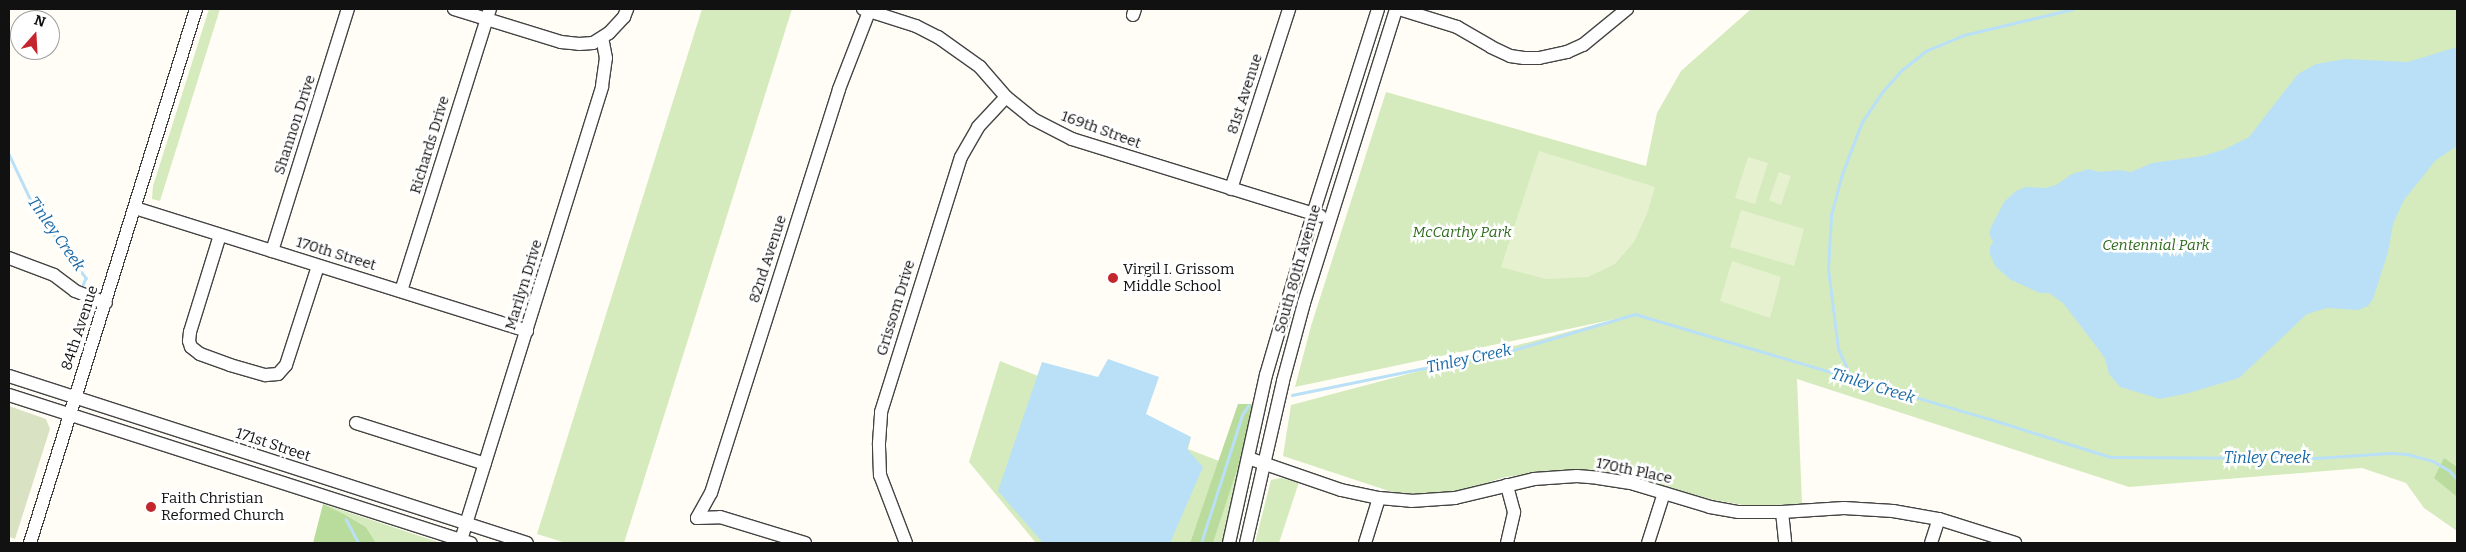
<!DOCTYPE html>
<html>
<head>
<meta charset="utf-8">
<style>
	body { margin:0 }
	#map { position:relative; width:2466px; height:552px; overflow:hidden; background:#fffdf5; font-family:Bitter,serif }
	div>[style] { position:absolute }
	.green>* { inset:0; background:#d5ebbd }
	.forest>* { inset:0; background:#b9dc9c }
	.cemetery>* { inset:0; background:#d9e3c4 }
	.pitch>* { inset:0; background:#e6f2cf }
	.water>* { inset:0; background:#b9e0f7 }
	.stream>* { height:2.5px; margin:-1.25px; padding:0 1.25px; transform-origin:1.25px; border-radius:1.25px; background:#b9e0f7 }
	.roads { filter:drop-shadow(1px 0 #444) drop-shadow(-1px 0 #444) drop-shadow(0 1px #444) drop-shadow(0 -1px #444) }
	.minor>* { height:12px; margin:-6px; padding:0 6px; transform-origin:6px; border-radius:6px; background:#fff }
	.dots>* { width:14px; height:14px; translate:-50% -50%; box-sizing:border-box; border:2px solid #fff; border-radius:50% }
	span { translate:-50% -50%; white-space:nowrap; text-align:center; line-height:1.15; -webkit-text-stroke:5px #fff; paint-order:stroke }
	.street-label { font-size:15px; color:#111 }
	.park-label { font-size:15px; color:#2f6b1f; font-style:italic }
	.poi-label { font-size:15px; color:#111 }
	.left { translate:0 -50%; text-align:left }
	.water-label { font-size:16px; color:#1768a6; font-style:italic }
	.frame { position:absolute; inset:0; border:10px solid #111; pointer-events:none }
	.north { position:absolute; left:10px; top:10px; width:50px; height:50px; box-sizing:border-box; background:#fff; border:1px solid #a0a0a0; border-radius:50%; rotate:19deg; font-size:14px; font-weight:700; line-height:20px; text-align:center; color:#111 }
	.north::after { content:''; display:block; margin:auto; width:18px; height:22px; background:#c4262e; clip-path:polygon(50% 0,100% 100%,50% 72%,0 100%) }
</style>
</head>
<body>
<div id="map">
	<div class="green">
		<i style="clip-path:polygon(209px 9px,220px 9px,160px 201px,152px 199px,153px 186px)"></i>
		<i style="clip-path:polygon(702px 9px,792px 9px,624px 543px,566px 543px,537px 534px)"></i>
		<i style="clip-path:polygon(1751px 9px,2457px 9px,2457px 467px,2444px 459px,2435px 478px,2457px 497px,2457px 531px,2424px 508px,2406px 483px,2362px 468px,2129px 487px,1797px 379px,1802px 504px,1749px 506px,1714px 500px,1626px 475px,1574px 469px,1505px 477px,1455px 493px,1395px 493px,1283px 456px,1291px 405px,1620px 318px,1295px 387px,1311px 326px,1386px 92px,1646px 166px,1657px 113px,1681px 71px)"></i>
		<i style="clip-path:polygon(1000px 361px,1191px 437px,1188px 449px,1219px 461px,1190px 543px,1036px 543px,969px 462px)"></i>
		<i style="clip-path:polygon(1243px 451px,1225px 543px,1213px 543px,1235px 469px)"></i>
		<i style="clip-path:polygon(1281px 478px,1299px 482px,1279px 543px,1255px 543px,1271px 480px)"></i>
		<i style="clip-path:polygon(323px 504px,441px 543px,376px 543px,366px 527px,344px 514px)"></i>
	</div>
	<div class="forest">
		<i style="clip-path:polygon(1238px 404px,1254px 404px,1243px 451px,1213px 543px,1190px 543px)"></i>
		<i style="clip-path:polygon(2444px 458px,2457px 467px,2457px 497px,2434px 478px)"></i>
		<i style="clip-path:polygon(323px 504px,344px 514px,366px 527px,376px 543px,313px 543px)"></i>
	</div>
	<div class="cemetery">
		<i style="clip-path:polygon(9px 406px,46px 419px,50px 429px,15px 539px,10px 537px,9px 540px)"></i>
	</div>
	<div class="pitch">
		<i style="clip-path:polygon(1539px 151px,1655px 187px,1647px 214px,1634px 242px,1615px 264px,1588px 277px,1546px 279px,1501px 267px)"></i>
		<i style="clip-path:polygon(1748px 157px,1768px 163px,1755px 204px,1735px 198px)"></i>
		<i style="clip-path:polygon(1779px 172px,1791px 176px,1781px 205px,1769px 200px)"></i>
		<i style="clip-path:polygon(1741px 210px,1804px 229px,1794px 266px,1730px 247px)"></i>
		<i style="clip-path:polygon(1732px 261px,1781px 277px,1770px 318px,1720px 301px)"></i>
	</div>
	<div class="water">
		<i style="clip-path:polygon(2457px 47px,2457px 146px,2436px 160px,2404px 200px,2393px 224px,2388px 252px,2373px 299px,2368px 306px,2358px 310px,2327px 308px,2307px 314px,2239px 378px,2189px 393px,2160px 399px,2120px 387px,2109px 374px,2105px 359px,2099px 350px,2063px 303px,2049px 293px,2040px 293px,2011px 280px,1995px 266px,1990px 254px,1990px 247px,1993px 242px,1989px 234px,1991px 227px,2004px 202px,2016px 191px,2026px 187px,2046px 188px,2056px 185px,2072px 174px,2089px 169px,2099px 172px,2120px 170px,2131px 172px,2152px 163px,2203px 156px,2225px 149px,2249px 137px,2298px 74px,2316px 64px,2345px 59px,2408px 62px)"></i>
		<i style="clip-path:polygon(1108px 359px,1159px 377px,1146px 414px,1191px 437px,1187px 449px,1203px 467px,1170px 543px,1043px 543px,998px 491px,1042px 362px,1098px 377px)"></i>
	</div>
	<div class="stream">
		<i style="left:9px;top:154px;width:61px;rotate:64.7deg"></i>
		<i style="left:35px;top:209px;width:86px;rotate:53.5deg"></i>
		<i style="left:86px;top:278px;width:9px;rotate:111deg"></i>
		<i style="left:1851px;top:377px;width:31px;rotate:-115deg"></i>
		<i style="left:1838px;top:349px;width:81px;rotate:-97.1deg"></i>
		<i style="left:1828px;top:269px;width:54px;rotate:-86.8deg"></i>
		<i style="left:1831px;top:215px;width:42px;rotate:-75deg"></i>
		<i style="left:1842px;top:174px;width:56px;rotate:-69deg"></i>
		<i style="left:1862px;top:122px;width:36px;rotate:-56deg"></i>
		<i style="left:1882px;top:92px;width:31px;rotate:-48deg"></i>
		<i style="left:1903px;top:69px;width:29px;rotate:-38deg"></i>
		<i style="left:1926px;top:51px;width:41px;rotate:-22.8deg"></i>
		<i style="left:1964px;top:35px;width:112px;rotate:-13.4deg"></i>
		<i style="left:1292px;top:395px;width:226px;rotate:-11.5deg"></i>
		<i style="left:1513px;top:350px;width:127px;rotate:-16.4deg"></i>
		<i style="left:1635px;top:314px;width:367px;rotate:16.5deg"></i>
		<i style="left:1987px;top:418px;width:130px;rotate:17.5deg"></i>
		<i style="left:2111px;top:457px;width:205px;rotate:0.3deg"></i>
		<i style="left:2316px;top:458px;width:73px;rotate:-3.9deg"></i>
		<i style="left:2389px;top:453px;width:18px;rotate:3deg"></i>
		<i style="left:2407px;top:454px;width:27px;rotate:15deg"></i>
		<i style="left:2433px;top:461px;width:20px;rotate:30deg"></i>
		<i style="left:2450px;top:471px;width:11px;rotate:49deg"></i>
		<i style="left:346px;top:519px;width:27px;rotate:62deg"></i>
		<i style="left:1201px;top:543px;width:134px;rotate:-72.2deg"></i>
		<i style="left:1242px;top:415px;width:11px;rotate:-56deg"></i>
	</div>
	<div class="roads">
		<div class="minor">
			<i style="left:454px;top:9px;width:112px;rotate:17.1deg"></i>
			<i style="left:561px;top:42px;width:18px;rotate:6deg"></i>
			<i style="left:579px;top:44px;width:14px;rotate:-4deg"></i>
			<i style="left:593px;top:43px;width:19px;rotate:-32deg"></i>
			<i style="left:609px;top:33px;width:22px;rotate:-47deg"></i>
			<i style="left:624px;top:17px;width:9px;rotate:-69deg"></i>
			<i style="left:863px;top:9px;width:56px;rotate:17.8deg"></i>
			<i style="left:916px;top:26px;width:25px;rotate:27deg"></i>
			<i style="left:938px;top:37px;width:52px;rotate:35.5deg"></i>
			<i style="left:980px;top:67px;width:40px;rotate:49deg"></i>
			<i style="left:1006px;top:97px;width:35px;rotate:39deg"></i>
			<i style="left:1033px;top:119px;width:44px;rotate:27.1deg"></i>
			<i style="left:1072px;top:139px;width:260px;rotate:17.2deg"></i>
			<i style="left:1399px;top:9px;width:61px;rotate:17.2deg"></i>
			<i style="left:1457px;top:27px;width:39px;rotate:30deg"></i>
			<i style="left:1491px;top:47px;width:21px;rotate:25deg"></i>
			<i style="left:1510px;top:56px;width:14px;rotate:8deg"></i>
			<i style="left:1524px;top:58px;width:15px"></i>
			<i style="left:1539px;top:58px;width:29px;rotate:-12deg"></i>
			<i style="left:1567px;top:52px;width:17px;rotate:-24deg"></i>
			<i style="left:1583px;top:45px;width:57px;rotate:-39.3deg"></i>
			<i style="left:1133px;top:15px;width:6px;rotate:-72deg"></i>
			<i style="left:1231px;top:189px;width:189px;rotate:-72.1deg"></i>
			<i style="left:135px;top:208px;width:411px;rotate:17.4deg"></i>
			<i style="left:220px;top:235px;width:102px;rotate:107.2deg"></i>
			<i style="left:190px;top:332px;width:9px;rotate:96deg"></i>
			<i style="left:189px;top:341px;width:6px;rotate:72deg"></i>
			<i style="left:191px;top:347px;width:11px;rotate:38deg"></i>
			<i style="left:200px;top:354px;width:32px;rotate:20deg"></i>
			<i style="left:230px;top:365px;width:37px;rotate:16deg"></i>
			<i style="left:266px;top:375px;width:12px;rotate:-5deg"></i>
			<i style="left:278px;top:374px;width:12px;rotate:-48deg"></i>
			<i style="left:286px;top:365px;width:104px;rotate:-72.1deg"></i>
			<i style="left:272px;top:251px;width:254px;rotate:-72.6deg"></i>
			<i style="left:9px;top:258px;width:48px;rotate:20.7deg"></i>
			<i style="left:54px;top:275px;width:26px;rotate:37deg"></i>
			<i style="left:75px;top:291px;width:33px;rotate:21deg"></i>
			<i style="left:401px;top:291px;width:296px;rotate:-72.5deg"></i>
			<i style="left:9px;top:376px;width:544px;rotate:17.87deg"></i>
			<i style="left:9px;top:395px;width:485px;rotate:17.8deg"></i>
			<i style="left:356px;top:423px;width:135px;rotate:17.6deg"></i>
			<i style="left:1248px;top:458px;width:98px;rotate:19deg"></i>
			<i style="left:1341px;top:490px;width:39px;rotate:12deg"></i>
			<i style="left:1379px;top:498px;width:32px;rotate:5deg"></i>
			<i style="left:1411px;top:501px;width:44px;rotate:-3.9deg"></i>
			<i style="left:1455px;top:498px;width:81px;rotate:-13.5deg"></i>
			<i style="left:1534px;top:479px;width:43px;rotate:-4deg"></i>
			<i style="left:1577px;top:476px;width:21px;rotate:5deg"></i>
			<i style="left:1598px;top:478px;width:36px;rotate:9deg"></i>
			<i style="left:1634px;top:484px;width:79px;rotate:16.8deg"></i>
			<i style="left:1710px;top:507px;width:29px;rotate:10deg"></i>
			<i style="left:1739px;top:512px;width:43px"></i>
			<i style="left:1782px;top:512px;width:62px;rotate:-3.7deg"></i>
			<i style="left:1844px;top:508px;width:49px;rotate:3.5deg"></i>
			<i style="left:1893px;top:511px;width:47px;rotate:9.9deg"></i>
			<i style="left:1939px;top:519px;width:80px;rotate:17.5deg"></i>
			<i style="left:1782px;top:512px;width:31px;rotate:84deg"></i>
			<i style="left:697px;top:518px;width:29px;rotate:-61deg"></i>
			<i style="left:711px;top:493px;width:424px;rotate:-72.4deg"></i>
			<i style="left:839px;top:89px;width:86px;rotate:-68.8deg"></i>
			<i style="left:697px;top:518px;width:23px;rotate:-2deg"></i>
			<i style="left:720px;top:517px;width:89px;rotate:17deg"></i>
			<i style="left:461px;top:540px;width:475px;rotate:-72.7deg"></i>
			<i style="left:602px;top:86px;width:28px;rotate:-82deg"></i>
			<i style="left:606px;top:58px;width:20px;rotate:-101deg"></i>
			<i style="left:30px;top:543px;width:559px;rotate:-72.73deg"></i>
			<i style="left:906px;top:543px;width:73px;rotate:-110.9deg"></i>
			<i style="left:880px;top:475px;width:32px;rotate:-92deg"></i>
			<i style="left:879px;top:443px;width:31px;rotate:-86deg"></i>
			<i style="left:881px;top:412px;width:267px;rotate:-72.6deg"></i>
			<i style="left:961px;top:157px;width:34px;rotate:-60deg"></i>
			<i style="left:978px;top:127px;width:41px;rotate:-47deg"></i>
			<i style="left:1229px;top:543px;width:172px;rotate:-77.6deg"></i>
			<i style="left:1266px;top:375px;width:168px;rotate:-73.7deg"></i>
			<i style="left:1313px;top:214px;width:215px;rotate:-72.4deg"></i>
			<i style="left:1246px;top:543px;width:166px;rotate:-77.1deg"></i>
			<i style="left:1283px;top:381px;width:81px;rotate:-74.9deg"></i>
			<i style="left:1304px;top:303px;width:308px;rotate:-72.6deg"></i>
			<i style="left:1365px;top:543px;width:47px;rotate:-72.7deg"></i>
			<i style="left:1507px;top:543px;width:32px;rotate:-77deg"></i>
			<i style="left:1514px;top:512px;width:28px;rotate:-105deg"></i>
			<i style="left:1648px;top:543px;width:52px;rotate:-72.3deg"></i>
			<i style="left:1931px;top:543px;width:25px;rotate:-72deg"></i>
		</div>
	</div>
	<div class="dots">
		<i style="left:1113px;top:278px;background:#c4262e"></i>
		<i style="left:151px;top:507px;background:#c4262e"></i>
	</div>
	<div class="street-label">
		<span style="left:1245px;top:94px;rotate:-72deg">81st Avenue</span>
		<span style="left:295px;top:125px;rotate:-72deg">Shannon Drive</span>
		<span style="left:1101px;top:130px;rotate:20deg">169th Street</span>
		<span style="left:430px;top:145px;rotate:-73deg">Richards Drive</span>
		<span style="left:336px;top:254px;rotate:17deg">170th Street</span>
		<span style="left:768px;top:259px;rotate:-72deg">82nd Avenue</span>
		<span style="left:1298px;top:269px;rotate:-74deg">South 80th Avenue</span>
		<span style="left:524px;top:285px;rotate:-73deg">Marilyn Drive</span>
		<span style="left:896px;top:308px;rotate:-73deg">Grissom Drive</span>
		<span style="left:80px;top:328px;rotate:-72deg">84th Avenue</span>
		<span style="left:273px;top:445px;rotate:18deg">171st Street</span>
		<span style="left:1634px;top:471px;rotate:12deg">170th Place</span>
	</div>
	<div class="park-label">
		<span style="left:1462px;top:233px">McCarthy Park</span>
		<span style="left:2156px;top:246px">Centennial Park</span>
	</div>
	<div class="poi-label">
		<span class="left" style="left:1123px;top:278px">Virgil I. Grissom<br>Middle School</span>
		<span class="left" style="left:161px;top:507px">Faith Christian<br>Reformed Church</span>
	</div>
	<div class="water-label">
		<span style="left:56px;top:234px;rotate:55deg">Tinley Creek</span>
		<span style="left:1469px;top:359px;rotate:-12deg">Tinley Creek</span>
		<span style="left:1873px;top:386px;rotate:17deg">Tinley Creek</span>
		<span style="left:2267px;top:458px">Tinley Creek</span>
	</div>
	<div class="frame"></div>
	<div class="north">N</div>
</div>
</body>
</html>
